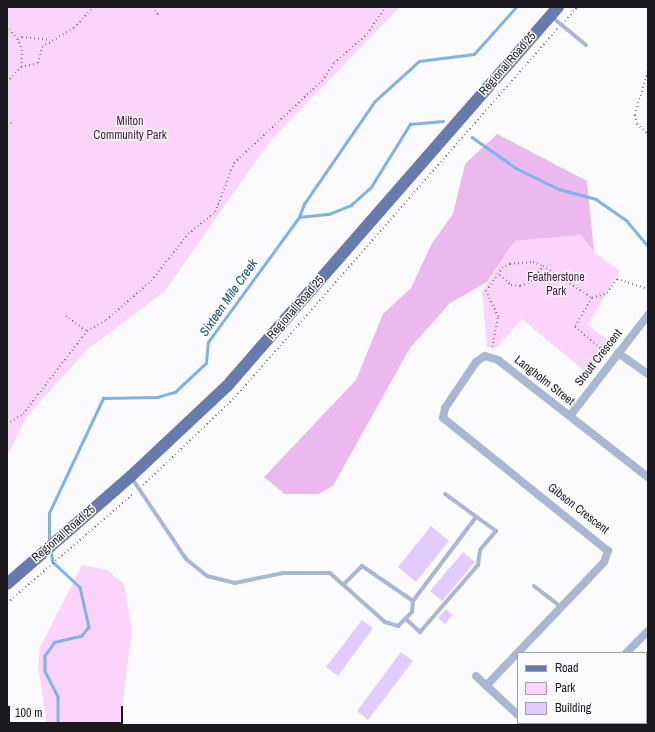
<!DOCTYPE html>
<html>
<head>
<meta charset="utf-8">
<style>
	body { margin:0 }
	#map { position:relative; width:655px; height:732px; overflow:hidden; background:#fbfbfe; font-family:"Archivo Narrow",sans-serif }
	div>[style] { position:absolute }
	.green>* { inset:0; background:#fbd4fc }
	.forest>* { inset:0; background:#ecb9ee }
	.stream>* { height:2.5px; margin:-1.25px; padding:0 1.25px; transform-origin:1.25px; border-radius:1.25px; background:#7db4e5 }
	.building>* { inset:0; background:#e2cbfe }
	.path>* { height:1.5px; margin-top:-0.75px; transform-origin:0; background:repeating-linear-gradient(90deg,#818185 0 1px,transparent 0 4px) }
	.lane>* { height:4px; margin:-2px; padding:0 2px; transform-origin:2px; border-radius:2px; background:#aab7d2 }
	.street>* { height:8px; margin:-4px; padding:0 4px; transform-origin:4px; border-radius:4px; background:#aab7d2 }
	.primary>* { height:12px; margin:-6px; padding:0 6px; transform-origin:6px; border-radius:6px; background:#677cac }
	span { translate:-50% -50%; white-space:nowrap; text-align:center; line-height:1.15; -webkit-text-stroke:3px #fbfbfe; paint-order:stroke }
	.street-label { font-size:12px; color:#19191e }
	.park-label { font-size:12px; color:#4d1151 }
	.water-label { font-size:13px; color:#124f7d; font-style:italic }
	.frame { position:absolute; inset:0; border:8px solid #19191e; pointer-events:none }
	.legend { position:absolute; left:517px; top:652px; width:130px; height:72px; box-sizing:border-box; background:#fbfbfe; border:1px solid #a1a1a4; margin:0; padding:5px 7px; list-style:none; font-size:12px; color:#19191e }
	.legend li { display:flex; align-items:center; gap:8px; height:20px }
	.legend b { width:20px; border:1px solid #a1a1a4 }
	.scale { position:absolute; left:8px; top:706px; width:115px; height:18px; box-sizing:border-box; border:2px solid #19191e; border-top:0; padding-left:5px; font-size:12px; line-height:14px; white-space:nowrap; color:#19191e; -webkit-text-stroke:3px #fbfbfe; paint-order:stroke }
</style>
</head>
<body>
<div id="map">
	<div class="green">
		<i style="clip-path:polygon(7px 7px,400px 7px,270px 141px,165px 291px,87px 350px,27px 416px,7px 456px)"></i>
		<i style="clip-path:polygon(581px 235px,594px 252px,620px 271px,588px 325px,613px 344px,607px 352px,588px 374px,522px 319px,496px 348px,487px 347px,482px 292px,515px 241px)"></i>
		<i style="clip-path:polygon(82px 565px,107px 570px,124px 584px,132px 630px,120px 725px,47px 725px,38px 666px,40px 647px)"></i>
	</div>
	<div class="forest">
		<i style="clip-path:polygon(497px 134px,587px 181px,594px 252px,581px 235px,515px 241px,487px 282px,450px 303px,410px 348px,333px 486px,318px 494px,285px 494px,264px 477px,356px 380px,383px 314px,411px 288px,432px 243px,453px 214px,465px 164px)"></i>
	</div>
	<div class="stream">
		<i style="left:472px;top:137px;width:54px;rotate:35.2deg"></i>
		<i style="left:516px;top:168px;width:48px;rotate:26deg"></i>
		<i style="left:559px;top:189px;width:38px;rotate:15deg"></i>
		<i style="left:596px;top:199px;width:38px;rotate:35deg"></i>
		<i style="left:627px;top:221px;width:33px;rotate:50deg"></i>
		<i style="left:299px;top:217px;width:30px;rotate:-6deg"></i>
		<i style="left:329px;top:214px;width:24px;rotate:-22deg"></i>
		<i style="left:351px;top:205px;width:27px;rotate:-42deg"></i>
		<i style="left:371px;top:187px;width:74px;rotate:-58.2deg"></i>
		<i style="left:410px;top:124px;width:33px;rotate:-5deg"></i>
		<i style="left:49px;top:542px;width:29px;rotate:-90deg"></i>
		<i style="left:49px;top:513px;width:127px;rotate:-64.8deg"></i>
		<i style="left:103px;top:398px;width:54px;rotate:-1.1deg"></i>
		<i style="left:157px;top:397px;width:19px;rotate:-16deg"></i>
		<i style="left:175px;top:392px;width:42px;rotate:-43.1deg"></i>
		<i style="left:206px;top:363px;width:21px;rotate:-85deg"></i>
		<i style="left:208px;top:342px;width:155px;rotate:-53.9deg"></i>
		<i style="left:299px;top:217px;width:14px;rotate:-69deg"></i>
		<i style="left:304px;top:204px;width:124px;rotate:-55.5deg"></i>
		<i style="left:374px;top:102px;width:61px;rotate:-42.3deg"></i>
		<i style="left:419px;top:61px;width:55px;rotate:-7.3deg"></i>
		<i style="left:474px;top:54px;width:63px;rotate:-48.2deg"></i>
		<i style="left:51px;top:551px;width:11px;rotate:80deg"></i>
		<i style="left:53px;top:562px;width:37px;rotate:43deg"></i>
		<i style="left:80px;top:587px;width:41px;rotate:77.3deg"></i>
		<i style="left:89px;top:627px;width:11px;rotate:128deg"></i>
		<i style="left:82px;top:636px;width:28px;rotate:167deg"></i>
		<i style="left:55px;top:642px;width:17px;rotate:126deg"></i>
		<i style="left:45px;top:656px;width:15px;rotate:90deg"></i>
		<i style="left:45px;top:671px;width:29px;rotate:63deg"></i>
		<i style="left:58px;top:697px;width:28px;rotate:90deg"></i>
	</div>
	<div class="building">
		<i style="clip-path:polygon(431px 526px,449px 541px,416px 582px,398px 567px)"></i>
		<i style="clip-path:polygon(463px 552px,475px 562px,442px 601px,430px 591px)"></i>
		<i style="clip-path:polygon(446px 609px,453px 615px,445px 624px,438px 618px)"></i>
		<i style="clip-path:polygon(362px 620px,373px 628px,338px 676px,326px 667px)"></i>
		<i style="clip-path:polygon(401px 652px,413px 661px,368px 720px,357px 711px)"></i>
	</div>
	<div class="path">
		<i style="left:153px;top:7px;width:11px;rotate:56deg"></i>
		<i style="left:565px;top:21px;width:18px;rotate:-49deg"></i>
		<i style="left:7px;top:26px;width:18px;rotate:52deg"></i>
		<i style="left:21px;top:67px;width:16px;rotate:-86deg"></i>
		<i style="left:22px;top:51px;width:12px;rotate:-110deg"></i>
		<i style="left:18px;top:40px;width:5px;rotate:-37deg"></i>
		<i style="left:22px;top:37px;width:27px;rotate:6deg"></i>
		<i style="left:648px;top:72px;width:45px;rotate:106.8deg"></i>
		<i style="left:635px;top:115px;width:9px;rotate:77deg"></i>
		<i style="left:637px;top:124px;width:15px;rotate:42deg"></i>
		<i style="left:7px;top:82px;width:21px;rotate:-47deg"></i>
		<i style="left:21px;top:67px;width:17px;rotate:-13deg"></i>
		<i style="left:38px;top:63px;width:16px;rotate:-76deg"></i>
		<i style="left:42px;top:47px;width:37px;rotate:-31deg"></i>
		<i style="left:74px;top:28px;width:28px;rotate:-48deg"></i>
		<i style="left:7px;top:121px;width:7px;rotate:27deg"></i>
		<i style="left:7px;top:149px;width:3px"></i>
		<i style="left:500px;top:275px;width:15px;rotate:42deg"></i>
		<i style="left:511px;top:285px;width:9px;rotate:6deg"></i>
		<i style="left:520px;top:286px;width:16px;rotate:-22deg"></i>
		<i style="left:535px;top:280px;width:16px;rotate:-63deg"></i>
		<i style="left:592px;top:298px;width:34px;rotate:120deg"></i>
		<i style="left:575px;top:327px;width:43px;rotate:39.3deg"></i>
		<i style="left:66px;top:316px;width:26px;rotate:36deg"></i>
		<i style="left:87px;top:331px;width:22px;rotate:-30deg"></i>
		<i style="left:106px;top:320px;width:60px;rotate:-40.9deg"></i>
		<i style="left:151px;top:281px;width:60px;rotate:-51.8deg"></i>
		<i style="left:188px;top:234px;width:35px;rotate:-39deg"></i>
		<i style="left:215px;top:212px;width:53px;rotate:-68.8deg"></i>
		<i style="left:234px;top:163px;width:120px;rotate:-43deg"></i>
		<i style="left:322px;top:81px;width:22px;rotate:-56deg"></i>
		<i style="left:334px;top:63px;width:44px;rotate:-41.3deg"></i>
		<i style="left:367px;top:34px;width:32px;rotate:-56deg"></i>
		<i style="left:492px;top:347px;width:31px;rotate:-79deg"></i>
		<i style="left:498px;top:317px;width:29px;rotate:-115deg"></i>
		<i style="left:486px;top:291px;width:28px;rotate:-55deg"></i>
		<i style="left:502px;top:268px;width:9px;rotate:-27deg"></i>
		<i style="left:510px;top:264px;width:23px;rotate:-5deg"></i>
		<i style="left:533px;top:262px;width:11px;rotate:22deg"></i>
		<i style="left:543px;top:266px;width:59px;rotate:33.1deg"></i>
		<i style="left:592px;top:298px;width:16px;rotate:-18deg"></i>
		<i style="left:607px;top:293px;width:17px;rotate:-54deg"></i>
		<i style="left:617px;top:279px;width:33px;rotate:18deg"></i>
		<i style="left:7px;top:424px;width:19px;rotate:-32deg"></i>
		<i style="left:23px;top:414px;width:105px;rotate:-52.4deg"></i>
		<i style="left:143px;top:485px;width:127px;rotate:-43.7deg"></i>
		<i style="left:235px;top:397px;width:489px;rotate:-48.8deg"></i>
		<i style="left:7px;top:603px;width:168px;rotate:-40.9deg"></i>
	</div>
	<div class="lane">
		<i style="left:552px;top:17px;width:44px;rotate:39.5deg"></i>
		<i style="left:131px;top:477px;width:99px;rotate:56.1deg"></i>
		<i style="left:186px;top:559px;width:27px;rotate:39deg"></i>
		<i style="left:207px;top:576px;width:29px;rotate:14deg"></i>
		<i style="left:235px;top:583px;width:49px;rotate:-11.8deg"></i>
		<i style="left:283px;top:573px;width:47px"></i>
		<i style="left:330px;top:573px;width:74px;rotate:41.7deg"></i>
		<i style="left:385px;top:622px;width:14px;rotate:17deg"></i>
		<i style="left:398px;top:626px;width:20px;rotate:-45deg"></i>
		<i style="left:412px;top:612px;width:11px;rotate:-85deg"></i>
		<i style="left:413px;top:601px;width:62px;rotate:-145.5deg"></i>
		<i style="left:362px;top:566px;width:24px;rotate:135deg"></i>
		<i style="left:534px;top:586px;width:34px;rotate:38deg"></i>
		<i style="left:413px;top:601px;width:105px;rotate:-53.1deg"></i>
		<i style="left:407px;top:620px;width:18px;rotate:43deg"></i>
		<i style="left:420px;top:632px;width:89px;rotate:-49.1deg"></i>
		<i style="left:478px;top:565px;width:15px;rotate:-82deg"></i>
		<i style="left:480px;top:550px;width:25px;rotate:-50deg"></i>
		<i style="left:496px;top:531px;width:63px;rotate:-144deg"></i>
	</div>
	<div class="street">
		<i style="left:618px;top:353px;width:37px;rotate:35deg"></i>
		<i style="left:570px;top:416px;width:128px;rotate:-52.3deg"></i>
		<i style="left:626px;top:653px;width:31px;rotate:-45deg"></i>
		<i style="left:476px;top:676px;width:57px;rotate:42.9deg"></i>
		<i style="left:486px;top:686px;width:171px;rotate:-46.4deg"></i>
		<i style="left:604px;top:562px;width:12px;rotate:-70deg"></i>
		<i style="left:608px;top:551px;width:212px;rotate:-141.1deg"></i>
		<i style="left:443px;top:418px;width:10px;rotate:-79deg"></i>
		<i style="left:445px;top:408px;width:55px;rotate:-56deg"></i>
		<i style="left:476px;top:362px;width:11px;rotate:-34deg"></i>
		<i style="left:485px;top:356px;width:14px;rotate:17deg"></i>
		<i style="left:498px;top:360px;width:190px;rotate:38deg"></i>
		<i style="left:527px;top:723px;width:3px;rotate:45deg"></i>
		<i style="left:646px;top:723px;width:3px;rotate:45deg"></i>
	</div>
	<div class="primary">
		<i style="left:7px;top:584px;width:163px;rotate:-41deg"></i>
		<i style="left:130px;top:477px;width:134px;rotate:-43.2deg"></i>
		<i style="left:228px;top:385px;width:502px;rotate:-48.88deg"></i>
	</div>
	<div class="street-label">
		<span style="left:508px;top:64px;rotate:-49deg">Regional Road 25</span>
		<span style="left:296px;top:308px;rotate:-49deg">Regional Road 25</span>
		<span style="left:599px;top:358px;rotate:-52deg">Stoutt Crescent</span>
		<span style="left:544px;top:381px;rotate:38deg">Langholm Street</span>
		<span style="left:578px;top:509px;rotate:38deg">Gibson Crescent</span>
		<span style="left:64px;top:534px;rotate:-41deg">Regional Road 25</span>
	</div>
	<div class="park-label">
		<span style="left:130px;top:129px">Milton<br>Community Park</span>
		<span style="left:556px;top:285px">Featherstone<br>Park</span>
	</div>
	<div class="water-label">
		<span style="left:229px;top:298px;rotate:-55deg">Sixteen Mile Creek</span>
	</div>
	<div class="frame"></div>
	<ul class="legend">
	<li><b style="height:5px;background:#677cac"></b>Road</li>
	<li><b style="height:11px;background:#fbd4fc"></b>Park</li>
	<li><b style="height:11px;background:#e2cbfe"></b>Building</li>
	</ul>
	<div class="scale">100 m</div>
</div>
</body>
</html>
